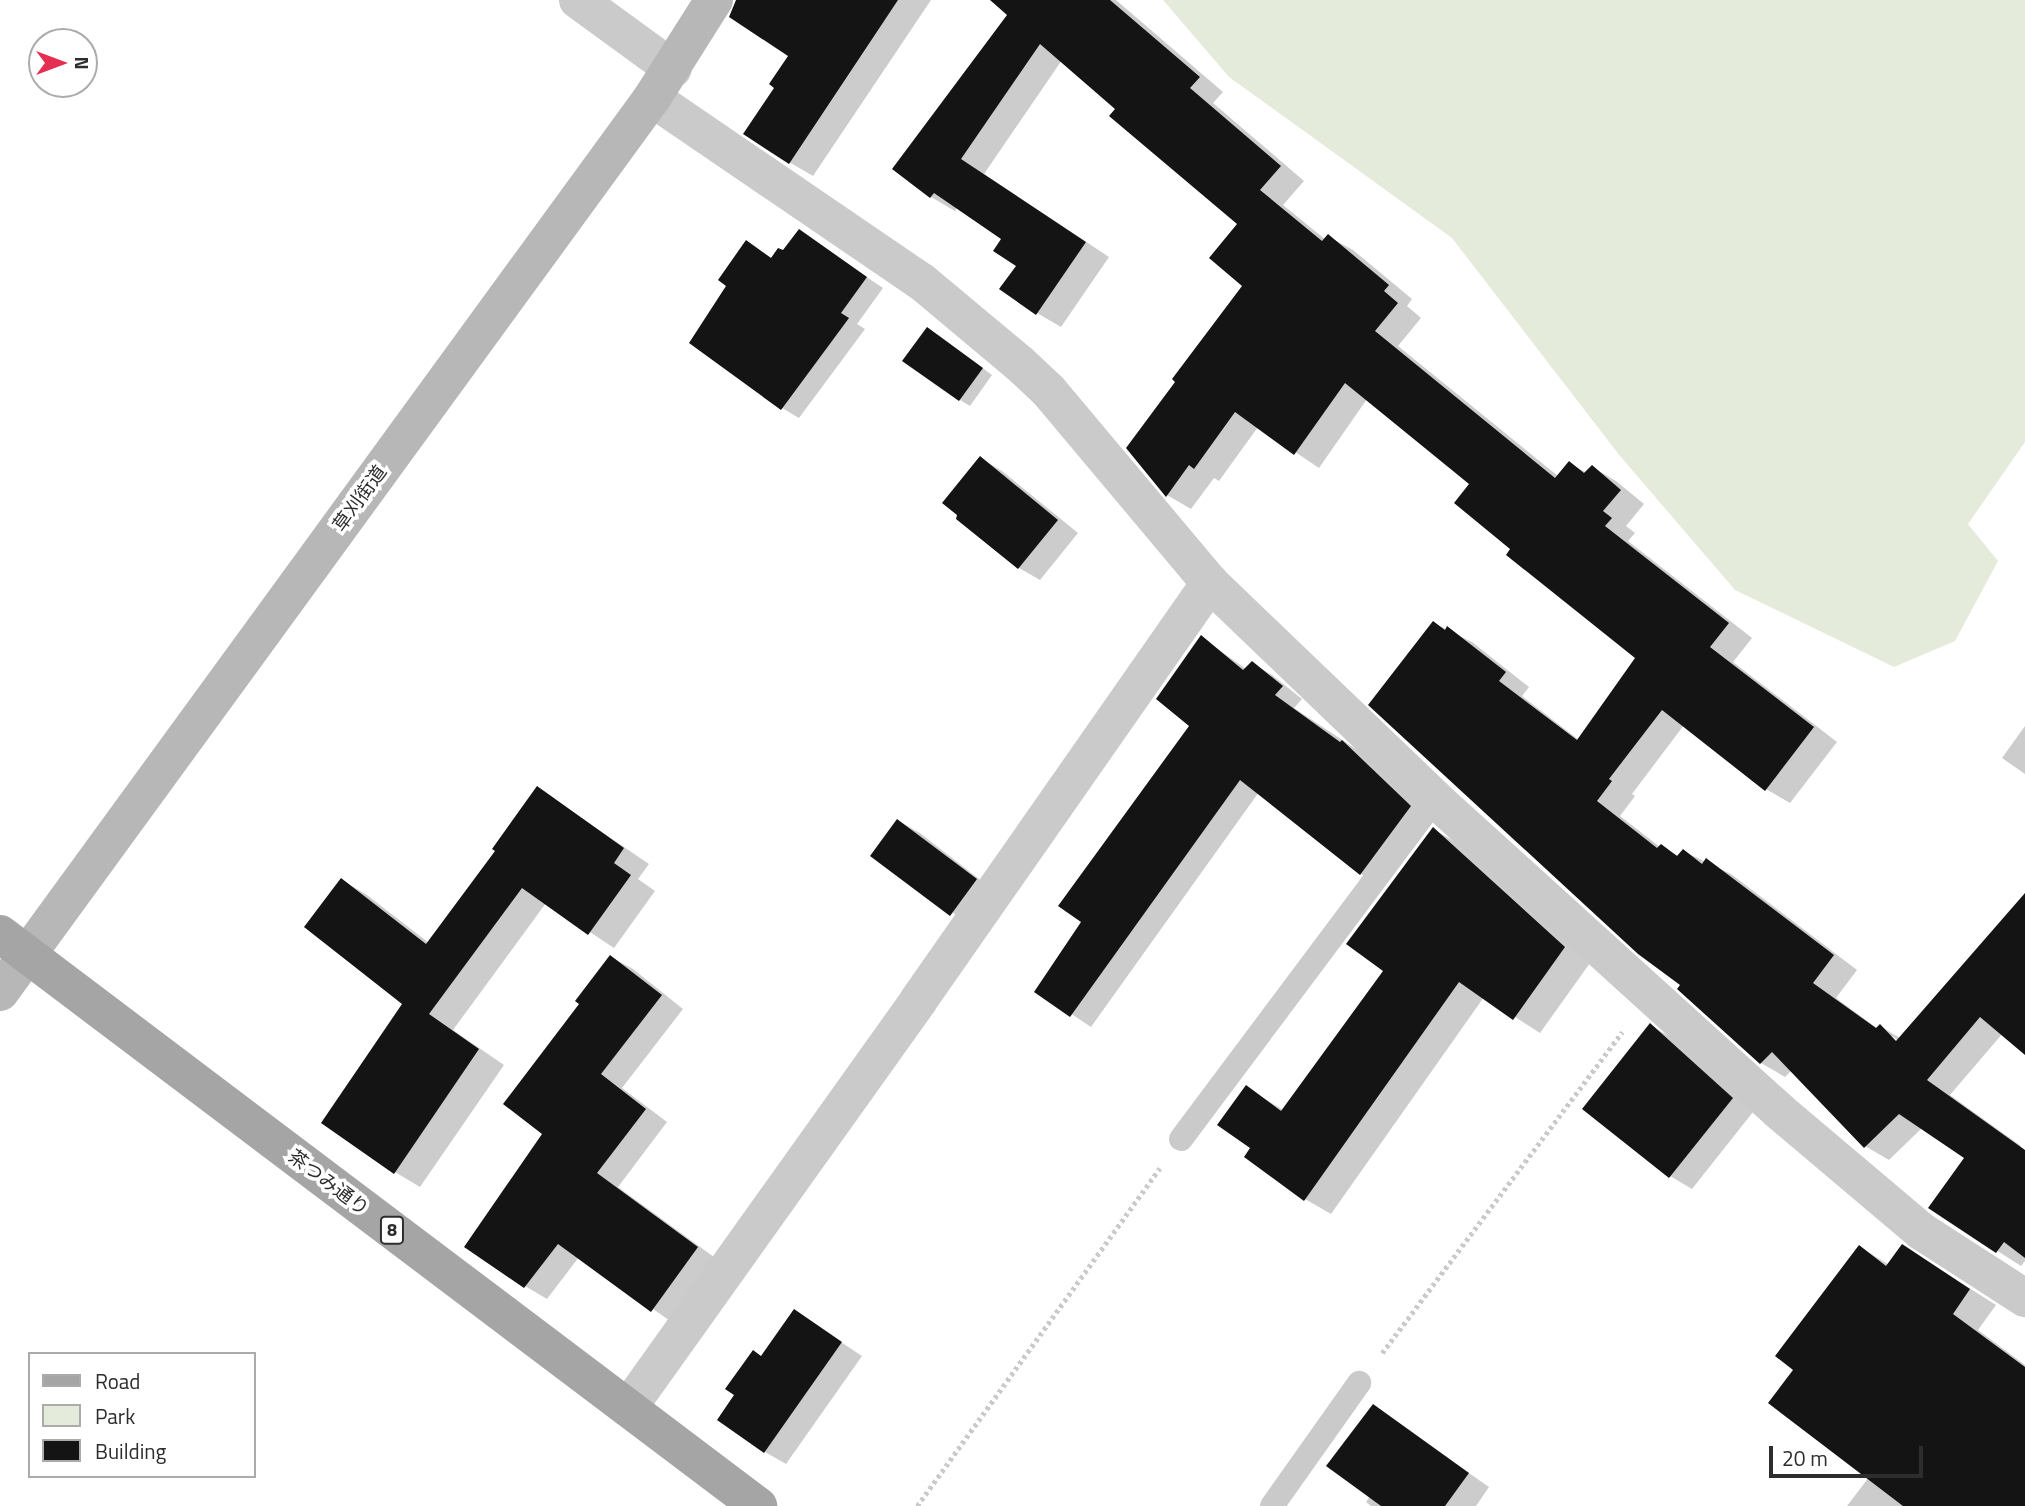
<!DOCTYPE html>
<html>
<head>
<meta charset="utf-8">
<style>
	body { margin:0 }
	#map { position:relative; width:2025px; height:1506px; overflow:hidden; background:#fff; font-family:"Titillium Web","Noto Sans JP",sans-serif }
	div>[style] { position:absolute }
	.green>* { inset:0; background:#e5ebdb }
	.shadow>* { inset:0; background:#0003 }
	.building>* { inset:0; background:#141414 }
	.path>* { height:4.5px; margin-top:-2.25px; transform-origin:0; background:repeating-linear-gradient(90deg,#cacaca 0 3.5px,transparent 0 7px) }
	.lane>* { height:24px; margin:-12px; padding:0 12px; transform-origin:12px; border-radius:12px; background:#cacaca }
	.street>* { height:38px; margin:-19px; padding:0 19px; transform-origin:19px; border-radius:19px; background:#cacaca }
	.secondary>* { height:38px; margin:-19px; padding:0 19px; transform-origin:19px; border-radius:19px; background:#b7b7b7 }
	.primary>* { height:38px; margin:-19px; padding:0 19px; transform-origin:19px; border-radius:19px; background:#a5a5a5 }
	span { translate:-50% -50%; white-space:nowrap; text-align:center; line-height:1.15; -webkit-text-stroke:7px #fff; paint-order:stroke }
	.shield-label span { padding:2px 5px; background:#fff; border:2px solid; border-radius:5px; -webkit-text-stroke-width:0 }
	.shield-label { font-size:18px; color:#2d2d2d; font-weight:700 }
	.street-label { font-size:19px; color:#2d2d2d }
	.legend { position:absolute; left:28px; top:1352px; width:228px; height:126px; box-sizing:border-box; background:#fff; border:2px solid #ababab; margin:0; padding:9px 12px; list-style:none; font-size:21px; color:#2d2d2d }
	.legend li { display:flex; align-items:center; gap:14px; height:35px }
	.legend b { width:35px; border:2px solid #ababab }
	.north { position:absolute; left:28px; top:28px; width:70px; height:70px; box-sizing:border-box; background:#fff; border:2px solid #ababab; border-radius:50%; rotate:90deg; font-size:19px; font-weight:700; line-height:28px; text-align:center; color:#2d2d2d }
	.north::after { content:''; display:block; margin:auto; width:24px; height:32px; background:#e52f52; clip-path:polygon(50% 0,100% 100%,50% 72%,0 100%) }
	.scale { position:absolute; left:1769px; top:1446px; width:154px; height:32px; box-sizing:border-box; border:4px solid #2d2d2d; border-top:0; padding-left:9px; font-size:21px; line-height:24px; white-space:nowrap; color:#2d2d2d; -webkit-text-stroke:5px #fff; paint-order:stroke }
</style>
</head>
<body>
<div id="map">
	<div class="green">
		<i style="clip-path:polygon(1163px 0,2025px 0,2025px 442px,1968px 524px,1998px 561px,1955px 641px,1894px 667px,1735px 590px,1620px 456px,1452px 238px,1229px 77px)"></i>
	</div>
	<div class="shadow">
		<i style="clip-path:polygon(747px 0,931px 0,813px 176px,789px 162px,776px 87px,790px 55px)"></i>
		<i style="clip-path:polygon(evenodd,1019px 0,1116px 0,1223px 92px,1213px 103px,1304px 181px,1283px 205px,1326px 240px,1329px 237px,1353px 250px,1412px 299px,1407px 306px,1421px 318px,1398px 346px,1558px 476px,1569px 463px,1587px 473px,1592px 467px,1616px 481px,1644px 504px,1626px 526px,1635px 533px,1628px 541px,1752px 638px,1733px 662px,1837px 742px,1790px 803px,1766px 789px,1684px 725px,1632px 794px,1635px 796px,1620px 816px,1660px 847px,1679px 856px,1683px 851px,1731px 874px,1857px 970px,1836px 998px,1878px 1029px,1880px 1026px,1900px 1038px,2025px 927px,2025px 1052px,2003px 1033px,1950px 1095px,2021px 1146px,2018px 1150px,2025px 1155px,2025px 1261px,2021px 1266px,1930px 1208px,1966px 1158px,1922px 1128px,1889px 1160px,1865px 1146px,1792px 1070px,1785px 1077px,1761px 1063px,1682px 985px,1433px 623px,1472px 642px,1529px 687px,1522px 696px,1579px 740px,1637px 658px,1512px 549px,1472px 484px,1367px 399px,1319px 468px,1258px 427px,1219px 481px,1214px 478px,1191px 509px,1167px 495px,1245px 286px,1239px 223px,1062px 60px,984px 174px,1109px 257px,1061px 327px,1037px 313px,1004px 238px,957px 207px,955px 211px,931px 197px,1019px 0,1887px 1034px,1895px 1038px,1903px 1046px,1900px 1048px,1887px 1034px)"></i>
		<i style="clip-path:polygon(746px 242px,773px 259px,814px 242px,883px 288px,857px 324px,865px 329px,799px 418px,782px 408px,728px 285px)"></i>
		<i style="clip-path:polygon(938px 335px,992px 375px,970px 406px,960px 400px)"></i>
		<i style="clip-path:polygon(980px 458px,1002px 471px,1078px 533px,1040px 580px,1019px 568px)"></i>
		<i style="clip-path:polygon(1202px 638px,1246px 669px,1252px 663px,1272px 675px,1302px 699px,1294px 708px,1362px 753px,1430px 819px,1380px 885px,1361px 874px,1259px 792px,1091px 1027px,1037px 991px,1083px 922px,1191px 726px)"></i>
		<i style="clip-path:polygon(2025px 726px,2025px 774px,2002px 758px)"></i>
		<i style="clip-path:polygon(537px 788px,649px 864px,638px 879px,655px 891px,614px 948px,546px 903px,453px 1030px,504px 1065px,420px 1187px,395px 1172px,405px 1004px,342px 880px,367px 895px,429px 943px,497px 850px)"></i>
		<i style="clip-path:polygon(898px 821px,920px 833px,997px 893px,973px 927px,872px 855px)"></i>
		<i style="clip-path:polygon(1433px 829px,1459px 844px,1590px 963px,1540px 1033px,1484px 997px,1331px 1214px,1305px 1199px,1253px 1148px,1246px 1087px,1283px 1110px,1386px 971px)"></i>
		<i style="clip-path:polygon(611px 957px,633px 969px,683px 1009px,622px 1088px,667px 1122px,618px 1187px,718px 1260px,673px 1323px,579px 1257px,547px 1299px,525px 1286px,544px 1133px,582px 1004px)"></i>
		<i style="clip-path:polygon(1650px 1025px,1672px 1038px,1753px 1112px,1692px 1189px,1670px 1176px)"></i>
		<i style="clip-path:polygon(1903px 1246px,1996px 1305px,1978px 1330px,2025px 1365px,2025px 1506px,1847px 1506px,1869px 1477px,1796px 1370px,1860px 1247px,1889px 1265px)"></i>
		<i style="clip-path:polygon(794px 1311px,862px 1356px,786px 1464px,765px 1452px,762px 1357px)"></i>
		<i style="clip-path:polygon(1373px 1406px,1489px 1487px,1476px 1506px,1371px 1506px,1366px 1502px,1370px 1496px)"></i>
	</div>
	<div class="building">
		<i style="clip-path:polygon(736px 0,898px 0,789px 164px,743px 134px,774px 88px,769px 84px,788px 56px,729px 17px)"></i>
		<i style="clip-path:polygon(990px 0,1110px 0,1200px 77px,1190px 88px,1281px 166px,1260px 190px,1322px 241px,1328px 234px,1389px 285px,1384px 291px,1398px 303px,1375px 331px,1555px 478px,1569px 461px,1584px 473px,1592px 465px,1621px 490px,1603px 511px,1612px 518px,1605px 526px,1729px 623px,1710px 647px,1814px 727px,1765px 791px,1662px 710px,1609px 779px,1612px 781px,1597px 801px,1657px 848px,1661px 844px,1677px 856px,1683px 849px,1702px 864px,1706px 858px,1834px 955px,1813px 983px,1876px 1028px,1880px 1024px,1896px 1041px,2025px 893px,2025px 1055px,1980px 1017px,1927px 1080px,2025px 1150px,2025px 1258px,2004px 1242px,1996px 1253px,1928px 1208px,1964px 1158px,1899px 1114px,1864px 1148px,1772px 1052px,1760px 1064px,1677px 989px,1680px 985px,1638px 954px,1368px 705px,1433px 621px,1445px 630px,1447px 626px,1506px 672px,1499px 681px,1577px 740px,1635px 658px,1506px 555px,1510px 549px,1454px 503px,1469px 484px,1345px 383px,1294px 455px,1235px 412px,1194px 469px,1189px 465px,1166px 497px,1126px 448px,1175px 382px,1172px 379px,1242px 286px,1209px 258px,1237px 224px,1109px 116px,1115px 109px,1040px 44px,961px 159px,1086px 242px,1036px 315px,999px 289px,1016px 266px,993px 251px,1001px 239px,934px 193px,930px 198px,892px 169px,1007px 15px)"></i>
		<i style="clip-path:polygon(799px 229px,867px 277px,841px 313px,849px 318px,781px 410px,689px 343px,726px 286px,718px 280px,746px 240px,771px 258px,778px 248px,783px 250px)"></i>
		<i style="clip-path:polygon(927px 327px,983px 368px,959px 401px,902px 361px)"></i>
		<i style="clip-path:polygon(980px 456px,1058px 520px,1018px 569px,956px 519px,957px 515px,942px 503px)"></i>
		<i style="clip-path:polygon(1201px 635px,1243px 670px,1252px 661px,1283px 686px,1275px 695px,1340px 742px,1342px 740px,1411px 806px,1360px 875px,1240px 780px,1070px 1017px,1034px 992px,1081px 922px,1058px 906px,1189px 726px,1156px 699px)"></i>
		<i style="clip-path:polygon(537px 786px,624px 848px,614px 863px,631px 875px,588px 935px,522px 888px,429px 1014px,479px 1049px,394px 1174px,321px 1123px,402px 1004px,304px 927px,341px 878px,426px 944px,495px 851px,492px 849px)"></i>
		<i style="clip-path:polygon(897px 819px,977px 879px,950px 916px,870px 856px)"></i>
		<i style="clip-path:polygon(1433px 827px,1565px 947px,1513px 1020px,1459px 982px,1304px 1201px,1244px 1157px,1250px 1148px,1217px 1125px,1246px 1085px,1281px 1111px,1383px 971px,1346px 944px)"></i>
		<i style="clip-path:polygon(610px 955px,662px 995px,601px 1074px,646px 1109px,597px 1173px,698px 1247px,651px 1312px,558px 1244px,524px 1288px,464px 1247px,542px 1134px,503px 1104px,579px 1004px,575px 1001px)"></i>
		<i style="clip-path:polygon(1650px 1023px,1733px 1098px,1669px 1178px,1582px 1109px)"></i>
		<i style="clip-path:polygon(1902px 1244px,1970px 1289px,1953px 1314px,2025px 1367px,2025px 1506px,1903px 1506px,1768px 1403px,1793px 1370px,1775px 1356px,1859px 1245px,1886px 1266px)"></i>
		<i style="clip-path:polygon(794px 1309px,842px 1342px,764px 1453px,717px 1420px,734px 1395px,725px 1389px,753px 1350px,761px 1356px)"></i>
		<i style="clip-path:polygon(1373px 1404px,1469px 1473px,1445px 1506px,1381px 1506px,1326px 1466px)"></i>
	</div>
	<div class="path">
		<i style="left:1382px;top:1353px;width:401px;rotate:-53.2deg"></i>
		<i style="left:917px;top:1506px;width:416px;rotate:-54.3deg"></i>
	</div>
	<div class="lane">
		<i style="left:1181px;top:1139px;width:424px;rotate:-53.2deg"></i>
		<i style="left:1272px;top:1506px;width:151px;rotate:-54.7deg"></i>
	</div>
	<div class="street">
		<i style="left:578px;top:0;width:117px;rotate:36deg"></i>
		<i style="left:652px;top:98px;width:327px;rotate:34.3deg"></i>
		<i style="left:922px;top:282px;width:126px;rotate:39.9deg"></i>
		<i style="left:1019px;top:363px;width:40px;rotate:43deg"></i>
		<i style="left:1048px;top:390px;width:252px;rotate:50deg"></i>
		<i style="left:1210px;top:583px;width:312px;rotate:43.8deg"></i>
		<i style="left:1435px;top:799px;width:464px;rotate:42.2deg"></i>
		<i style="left:1779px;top:1111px;width:186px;rotate:40.2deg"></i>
		<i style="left:1921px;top:1231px;width:124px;rotate:32.8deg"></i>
		<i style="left:628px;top:1408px;width:500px;rotate:-54.5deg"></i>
		<i style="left:918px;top:1001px;width:510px;rotate:-55.06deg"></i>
	</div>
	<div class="secondary">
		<i style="left:0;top:992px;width:1106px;rotate:-53.9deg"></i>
		<i style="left:652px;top:98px;width:116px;rotate:-57.7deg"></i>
	</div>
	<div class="primary">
		<i style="left:0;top:934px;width:950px;rotate:37.04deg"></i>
	</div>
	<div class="shield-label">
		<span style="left:392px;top:1230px">8</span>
	</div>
	<div class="street-label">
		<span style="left:359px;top:498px;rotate:-54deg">草刈街道</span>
		<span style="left:329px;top:1182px;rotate:37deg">茶つみ通り</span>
	</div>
	<ul class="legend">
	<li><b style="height:9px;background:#a5a5a5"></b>Road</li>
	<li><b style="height:19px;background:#e5ebdb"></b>Park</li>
	<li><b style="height:19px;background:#141414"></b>Building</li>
	</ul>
	<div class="north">N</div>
	<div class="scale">20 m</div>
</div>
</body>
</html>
